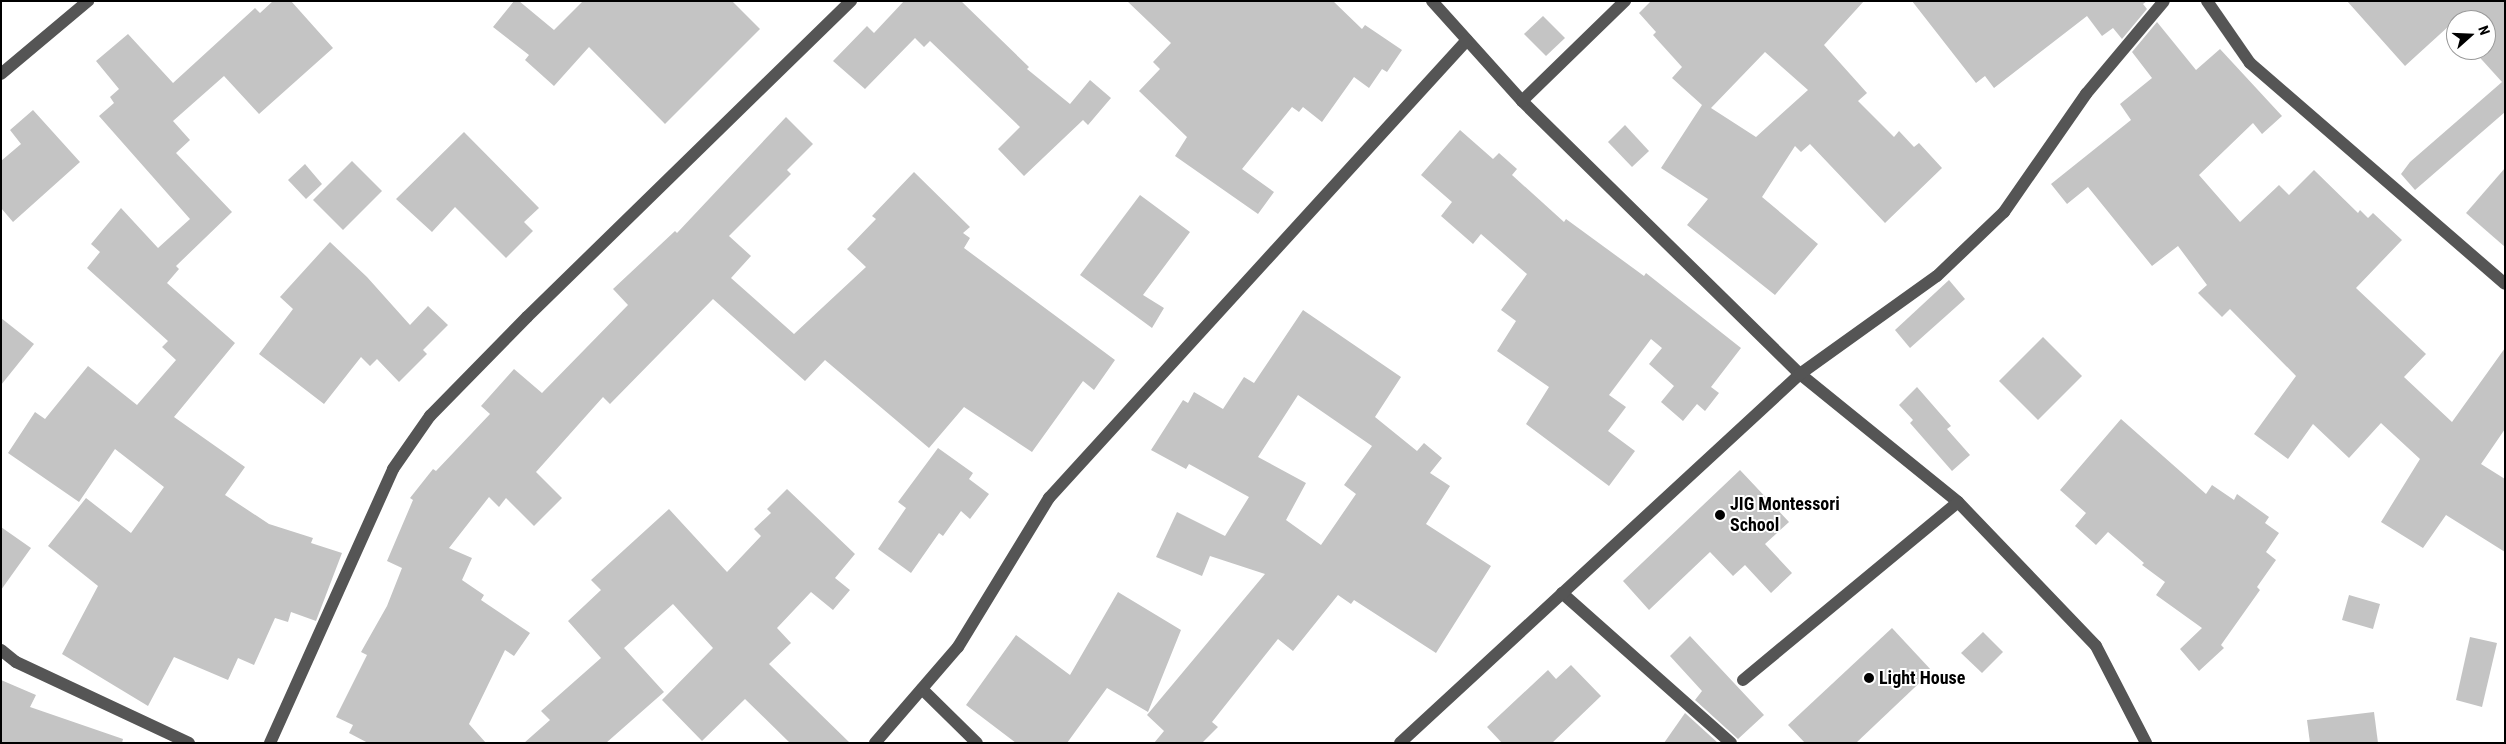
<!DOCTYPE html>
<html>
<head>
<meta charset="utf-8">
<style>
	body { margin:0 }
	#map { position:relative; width:2506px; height:744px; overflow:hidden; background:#fff; font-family:"Roboto Condensed",sans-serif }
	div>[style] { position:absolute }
	.building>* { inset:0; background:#c4c4c4 }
	.minor>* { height:12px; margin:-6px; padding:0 6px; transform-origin:6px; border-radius:6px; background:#555 }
	.dots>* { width:14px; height:14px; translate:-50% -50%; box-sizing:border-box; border:2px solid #fff; border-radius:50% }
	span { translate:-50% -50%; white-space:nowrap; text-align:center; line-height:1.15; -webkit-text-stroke:4px #fff; paint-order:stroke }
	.poi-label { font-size:18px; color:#000; font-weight:700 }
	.left { translate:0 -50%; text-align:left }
	.frame { position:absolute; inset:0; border:2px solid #000; pointer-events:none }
	.north { position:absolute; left:2446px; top:10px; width:50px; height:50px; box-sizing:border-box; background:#fff; border:1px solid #999; border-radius:50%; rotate:70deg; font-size:14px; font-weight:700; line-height:20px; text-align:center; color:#000 }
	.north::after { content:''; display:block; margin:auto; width:18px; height:22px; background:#000; clip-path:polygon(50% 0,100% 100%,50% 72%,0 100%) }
</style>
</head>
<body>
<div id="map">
	<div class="building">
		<i style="clip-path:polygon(273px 1px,291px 1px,333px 48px,259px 114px,224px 76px,173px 121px,190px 140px,176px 153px,232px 212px,176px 266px,179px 269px,167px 283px,235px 343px,174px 417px,245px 467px,225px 495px,269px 524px,313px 538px,311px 543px,342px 553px,316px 621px,291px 612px,288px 622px,275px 618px,254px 665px,238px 658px,228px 680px,174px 657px,148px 706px,62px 654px,98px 586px,48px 546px,86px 498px,131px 533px,164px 487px,115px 449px,79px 502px,8px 453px,35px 412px,45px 419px,88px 366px,137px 405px,176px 360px,162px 347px,168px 341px,87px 268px,100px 252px,91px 244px,121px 208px,158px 248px,190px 219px,99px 116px,114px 103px,110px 97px,119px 89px,96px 61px,128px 34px,173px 83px,255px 8px,260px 13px)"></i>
		<i style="clip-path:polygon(514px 1px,519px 1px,554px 30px,583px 1px,732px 1px,760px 29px,665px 124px,589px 47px,554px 86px,525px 60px,529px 55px,493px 27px)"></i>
		<i style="clip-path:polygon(904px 1px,961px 1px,1029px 67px,1027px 69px,1070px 104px,1090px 80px,1111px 98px,1088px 125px,1083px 120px,1024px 176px,998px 149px,1020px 127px,930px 41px,924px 47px,915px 38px,865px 89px,833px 61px,867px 26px,874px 33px)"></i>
		<i style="clip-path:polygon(1127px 1px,1333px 1px,1362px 29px,1365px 25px,1402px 50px,1387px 72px,1382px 69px,1369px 88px,1354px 77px,1322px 122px,1303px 107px,1299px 112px,1292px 107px,1242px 169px,1274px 192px,1258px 214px,1175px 156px,1187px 137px,1139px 91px,1160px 69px,1153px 62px,1171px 43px)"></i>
		<i style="clip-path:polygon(evenodd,1651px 1px,1864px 1px,1824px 45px,1867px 93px,1858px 101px,1894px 137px,1899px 131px,1914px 147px,1919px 143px,1942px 168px,1885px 223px,1810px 144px,1801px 152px,1795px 146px,1762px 197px,1818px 244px,1775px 295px,1687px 225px,1708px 199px,1661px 168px,1702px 105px,1672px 78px,1682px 67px,1653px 35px,1656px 32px,1639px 13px,1651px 1px,1765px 52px,1808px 90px,1756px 137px,1711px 108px,1765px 52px)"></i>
		<i style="clip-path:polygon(1912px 1px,2147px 1px,2143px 4px,2147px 9px,2122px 39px,2113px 28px,2102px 36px,2087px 16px,1994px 88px,1985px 76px,1976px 83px)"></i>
		<i style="clip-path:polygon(2347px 1px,2505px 1px,2505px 112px,2415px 190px,2401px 174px,2410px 162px,2502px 82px,2473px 50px,2486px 50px,2486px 20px,2456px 20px,2456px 31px,2450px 25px,2405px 66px)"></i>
		<i style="clip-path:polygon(1543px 16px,1565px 38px,1546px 56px,1524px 34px)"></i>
		<i style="clip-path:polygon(2157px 22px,2196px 70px,2220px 49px,2282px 116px,2262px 134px,2253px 123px,2199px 175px,2240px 222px,2279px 185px,2289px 195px,2314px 170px,2358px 213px,2360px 210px,2368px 218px,2373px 213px,2402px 240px,2356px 288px,2426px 354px,2404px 377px,2452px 422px,2505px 348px,2505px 429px,2481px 464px,2505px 479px,2505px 552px,2446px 515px,2423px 548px,2381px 522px,2420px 459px,2381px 423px,2349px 458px,2313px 424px,2288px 459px,2254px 434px,2296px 376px,2230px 309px,2222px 317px,2198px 293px,2207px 285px,2178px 246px,2152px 266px,2088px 187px,2067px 204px,2051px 184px,2131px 120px,2120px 104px,2152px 78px,2132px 52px)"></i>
		<i style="clip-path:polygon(33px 110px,80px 162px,13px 222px,1px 208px,1px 161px,21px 144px,10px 130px)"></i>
		<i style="clip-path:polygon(786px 117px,813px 144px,787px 170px,791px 174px,729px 236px,751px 256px,731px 278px,794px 334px,866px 267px,847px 249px,876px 219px,872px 216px,914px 172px,970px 227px,963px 233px,970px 238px,964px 248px,1115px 360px,1094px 390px,1083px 381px,1032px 452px,964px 407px,929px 448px,825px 360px,805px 381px,713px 299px,610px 404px,603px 397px,536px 472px,562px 498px,534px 526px,506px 498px,499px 507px,489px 497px,449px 548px,472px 558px,462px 580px,484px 595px,481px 600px,530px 633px,514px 656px,505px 650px,469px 724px,486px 743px,368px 743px,349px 733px,353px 725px,336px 717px,367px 655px,361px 652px,387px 606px,402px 568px,387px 561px,413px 500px,410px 498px,433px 469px,436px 471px,490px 414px,481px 406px,514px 369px,542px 393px,628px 305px,613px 289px,675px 231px,677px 233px)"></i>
		<i style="clip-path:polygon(1625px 125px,1649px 151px,1632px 167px,1608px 142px)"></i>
		<i style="clip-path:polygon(1460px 130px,1493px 159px,1499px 153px,1517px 169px,1512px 175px,1564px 222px,1566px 219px,1644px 276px,1646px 273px,1741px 348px,1711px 387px,1719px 393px,1705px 411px,1697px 404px,1683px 421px,1661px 402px,1674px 386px,1649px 364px,1662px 348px,1651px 339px,1609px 395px,1626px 407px,1608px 431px,1635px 451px,1609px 486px,1526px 424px,1549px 387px,1497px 351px,1516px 321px,1501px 310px,1527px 274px,1481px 234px,1473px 244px,1441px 216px,1452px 202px,1421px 175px)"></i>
		<i style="clip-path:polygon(464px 132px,539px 208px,524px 222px,533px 231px,506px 258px,455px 207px,432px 232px,396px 199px)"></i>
		<i style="clip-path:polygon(352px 161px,382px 191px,343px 230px,313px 200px)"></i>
		<i style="clip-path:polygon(305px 164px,322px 184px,306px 199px,288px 180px)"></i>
		<i style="clip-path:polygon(2505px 168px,2505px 247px,2466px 213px)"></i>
		<i style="clip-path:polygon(1140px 195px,1190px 232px,1143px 295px,1164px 308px,1152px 328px,1080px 275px)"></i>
		<i style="clip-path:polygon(330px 242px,367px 277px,410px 325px,428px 306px,448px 325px,423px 350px,427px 354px,399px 382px,377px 359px,370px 366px,361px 357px,324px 404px,259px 354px,293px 309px,280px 297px)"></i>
		<i style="clip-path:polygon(1949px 280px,1965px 299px,1910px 348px,1895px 330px)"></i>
		<i style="clip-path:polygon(evenodd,1303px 310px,1401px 377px,1375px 417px,1417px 451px,1424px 443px,1442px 458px,1430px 473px,1450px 486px,1426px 524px,1491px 566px,1436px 653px,1354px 600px,1351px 604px,1338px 595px,1293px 651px,1278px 639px,1212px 722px,1218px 727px,1202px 743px,1154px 743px,1164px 731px,1147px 715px,1265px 574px,1210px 556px,1202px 576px,1156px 557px,1177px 512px,1225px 536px,1249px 497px,1189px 464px,1186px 469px,1151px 450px,1183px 400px,1188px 403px,1194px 392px,1223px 409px,1244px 377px,1254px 383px,1303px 310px,1298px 395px,1372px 446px,1344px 485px,1356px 494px,1321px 545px,1286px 520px,1306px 483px,1258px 457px,1298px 395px)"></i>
		<i style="clip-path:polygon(1px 318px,34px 344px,1px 385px)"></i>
		<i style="clip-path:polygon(2043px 337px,2082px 376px,2038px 420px,1999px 381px)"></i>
		<i style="clip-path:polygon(1917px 387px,1951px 426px,1947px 429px,1970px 455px,1952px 471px,1910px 423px,1913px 420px,1899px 405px)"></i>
		<i style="clip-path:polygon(2121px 419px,2206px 494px,2212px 485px,2234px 500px,2237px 494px,2269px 517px,2265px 523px,2279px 533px,2266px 552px,2276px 560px,2257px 587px,2260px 590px,2221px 645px,2224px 648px,2199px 671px,2180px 649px,2202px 628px,2156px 595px,2165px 582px,2142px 565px,2144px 563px,2108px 532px,2096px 545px,2075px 526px,2086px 513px,2060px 490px)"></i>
		<i style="clip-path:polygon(938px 448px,973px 473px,969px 479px,989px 494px,970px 519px,961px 511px,943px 536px,939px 533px,911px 573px,878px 549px,906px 508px,898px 502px)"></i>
		<i style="clip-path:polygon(1740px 470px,1789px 522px,1765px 544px,1792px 573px,1771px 593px,1745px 565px,1733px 576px,1710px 552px,1649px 610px,1623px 581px)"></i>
		<i style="clip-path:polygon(787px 489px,855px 554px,835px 578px,850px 590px,833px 610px,811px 592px,777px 628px,791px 643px,769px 664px,850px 743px,790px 743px,745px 699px,702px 741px,662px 700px,713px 648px,673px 604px,624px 648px,664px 692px,606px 743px,524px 743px,550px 720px,541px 711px,601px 658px,568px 621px,601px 590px,591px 580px,669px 509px,727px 572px,761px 536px,754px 529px,771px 513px,767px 509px)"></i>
		<i style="clip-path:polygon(1px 527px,31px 548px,1px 590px)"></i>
		<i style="clip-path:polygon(1118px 592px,1181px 630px,1148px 712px,1107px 688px,1067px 743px,1016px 743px,966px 705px,1016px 635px,1070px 675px)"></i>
		<i style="clip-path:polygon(2349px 595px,2380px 604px,2373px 629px,2342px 620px)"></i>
		<i style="clip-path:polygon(1892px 628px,1932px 671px,1856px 743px,1805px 743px,1788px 725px)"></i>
		<i style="clip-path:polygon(1983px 632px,2003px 652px,1982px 673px,1961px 653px)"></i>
		<i style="clip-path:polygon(1690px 636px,1764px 715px,1738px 739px,1695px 700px,1702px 691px,1670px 656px)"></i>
		<i style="clip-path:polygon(2470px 637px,2497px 643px,2482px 707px,2456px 700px)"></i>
		<i style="clip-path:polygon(1571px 665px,1601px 696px,1552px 743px,1502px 743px,1487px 727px,1548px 670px,1556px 679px)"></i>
		<i style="clip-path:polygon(1px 680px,36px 695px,30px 707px,123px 739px,122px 743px,1px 743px)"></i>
		<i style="clip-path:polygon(2374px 712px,2378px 743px,2310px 743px,2307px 720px)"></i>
		<i style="clip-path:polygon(1685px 713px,1718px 743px,1664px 743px)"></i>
	</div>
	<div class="minor">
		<i style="left:1432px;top:1px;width:135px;rotate:48deg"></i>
		<i style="left:1522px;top:101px;width:390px;rotate:44.5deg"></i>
		<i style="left:1800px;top:374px;width:203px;rotate:39deg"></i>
		<i style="left:1958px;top:502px;width:199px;rotate:46.2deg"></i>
		<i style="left:2096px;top:646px;width:109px;rotate:62.7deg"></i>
		<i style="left:2207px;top:1px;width:75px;rotate:55.3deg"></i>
		<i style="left:2250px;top:63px;width:337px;rotate:40.9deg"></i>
		<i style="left:1px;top:74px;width:114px;rotate:-40deg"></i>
		<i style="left:1522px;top:101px;width:144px;rotate:-44.2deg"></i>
		<i style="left:1562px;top:593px;width:226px;rotate:41.6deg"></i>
		<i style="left:1px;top:650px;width:19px;rotate:39deg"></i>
		<i style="left:16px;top:662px;width:191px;rotate:25.1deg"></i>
		<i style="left:1743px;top:680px;width:279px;rotate:-39.6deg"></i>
		<i style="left:922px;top:689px;width:77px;rotate:44.5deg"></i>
		<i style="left:270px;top:743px;width:300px;rotate:-65.8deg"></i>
		<i style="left:393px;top:469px;width:65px;rotate:-55.1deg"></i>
		<i style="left:430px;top:416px;width:139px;rotate:-45.6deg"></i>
		<i style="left:527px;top:317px;width:453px;rotate:-44.3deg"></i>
		<i style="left:875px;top:743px;width:127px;rotate:-49.2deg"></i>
		<i style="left:958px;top:647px;width:175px;rotate:-58.6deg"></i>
		<i style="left:1049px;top:498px;width:620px;rotate:-47.61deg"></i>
		<i style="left:1400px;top:743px;width:544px;rotate:-42.69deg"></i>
		<i style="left:1800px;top:374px;width:168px;rotate:-35.6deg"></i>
		<i style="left:1937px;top:276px;width:93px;rotate:-43.7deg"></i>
		<i style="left:2004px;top:212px;width:144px;rotate:-55.2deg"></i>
		<i style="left:2086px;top:94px;width:121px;rotate:-50deg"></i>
	</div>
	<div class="dots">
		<i style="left:1720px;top:515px;background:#000"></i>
		<i style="left:1869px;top:678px;background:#000"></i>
	</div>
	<div class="poi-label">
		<span class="left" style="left:1730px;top:515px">JIG Montessori<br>School</span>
		<span class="left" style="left:1879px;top:678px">Light House</span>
	</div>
	<div class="frame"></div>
	<div class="north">N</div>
</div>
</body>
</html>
